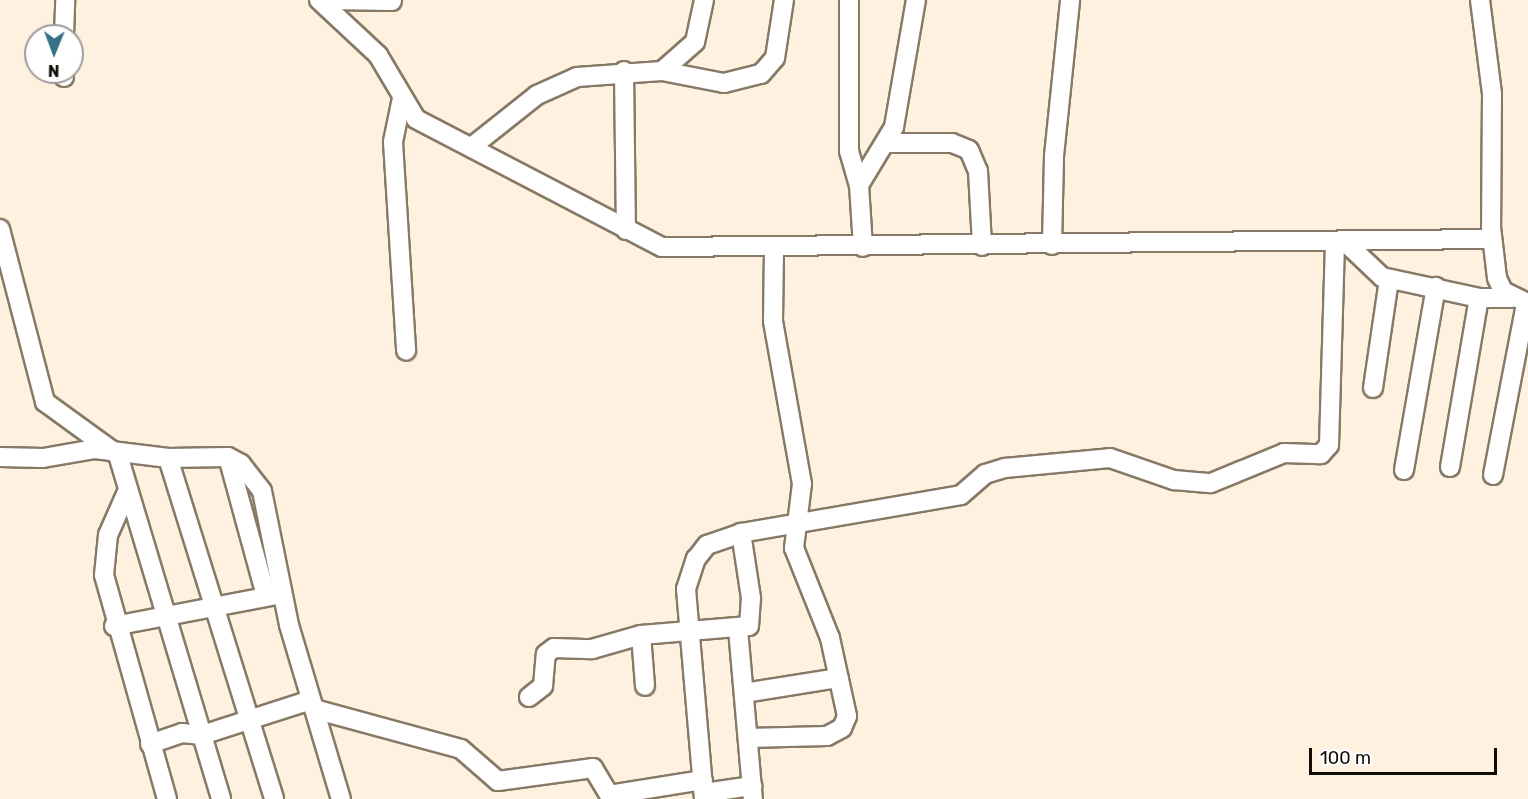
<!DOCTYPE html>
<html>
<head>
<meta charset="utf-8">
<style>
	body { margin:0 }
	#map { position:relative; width:1528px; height:799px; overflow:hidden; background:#fef1e0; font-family:Rubik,sans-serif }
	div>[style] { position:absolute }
	.roads { filter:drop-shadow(2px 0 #877966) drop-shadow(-2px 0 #877966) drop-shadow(0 2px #877966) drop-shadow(0 -2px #877966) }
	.minor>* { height:18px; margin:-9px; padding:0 9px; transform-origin:9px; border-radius:9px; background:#fff }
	span { translate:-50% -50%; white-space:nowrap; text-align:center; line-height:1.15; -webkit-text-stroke:6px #fff; paint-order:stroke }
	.north { position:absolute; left:24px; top:24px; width:60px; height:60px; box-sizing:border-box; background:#fff; border:2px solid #9f9d9b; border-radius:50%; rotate:181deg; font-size:16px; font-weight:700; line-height:24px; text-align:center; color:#100b05 }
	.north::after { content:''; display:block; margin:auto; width:21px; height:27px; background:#347388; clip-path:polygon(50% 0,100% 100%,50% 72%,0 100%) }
	.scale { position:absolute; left:1309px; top:748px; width:188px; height:27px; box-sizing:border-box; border:3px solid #100b05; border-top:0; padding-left:8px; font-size:18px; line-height:21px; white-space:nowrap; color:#100b05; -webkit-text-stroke:4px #fff; paint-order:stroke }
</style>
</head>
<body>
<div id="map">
	<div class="roads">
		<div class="minor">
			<i style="left:319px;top:0;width:81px;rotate:43deg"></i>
			<i style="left:378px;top:55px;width:74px;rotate:59.3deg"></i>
			<i style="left:416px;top:119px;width:277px;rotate:27.5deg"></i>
			<i style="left:662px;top:247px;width:830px;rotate:-0.55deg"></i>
			<i style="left:330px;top:0;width:62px;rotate:0.9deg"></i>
			<i style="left:849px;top:0;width:151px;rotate:90deg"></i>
			<i style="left:849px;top:151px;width:35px;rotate:74deg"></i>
			<i style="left:859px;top:185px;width:62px;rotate:86.3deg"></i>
			<i style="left:1480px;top:0;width:95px;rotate:82.7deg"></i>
			<i style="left:1492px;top:94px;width:133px;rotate:90.4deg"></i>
			<i style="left:1491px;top:227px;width:51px;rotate:83.3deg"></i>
			<i style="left:1497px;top:278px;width:14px;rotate:65deg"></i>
			<i style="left:1503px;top:291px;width:28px;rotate:26deg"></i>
			<i style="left:64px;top:36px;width:36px;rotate:-88deg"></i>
			<i style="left:624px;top:71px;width:159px;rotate:89.3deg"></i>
			<i style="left:662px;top:71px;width:44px;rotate:-41.3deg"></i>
			<i style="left:695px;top:42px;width:43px;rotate:-77.9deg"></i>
			<i style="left:64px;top:77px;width:5px;rotate:-90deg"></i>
			<i style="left:402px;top:98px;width:45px;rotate:101.6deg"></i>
			<i style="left:393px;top:142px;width:209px;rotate:86.4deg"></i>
			<i style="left:887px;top:143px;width:65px"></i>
			<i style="left:952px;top:143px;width:18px;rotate:22deg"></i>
			<i style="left:969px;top:150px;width:23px;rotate:67deg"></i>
			<i style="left:978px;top:171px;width:75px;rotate:86.9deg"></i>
			<i style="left:474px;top:145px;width:80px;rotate:-38.4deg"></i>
			<i style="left:537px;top:95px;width:44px;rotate:-24.2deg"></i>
			<i style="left:577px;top:77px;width:85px;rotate:-4deg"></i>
			<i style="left:662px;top:71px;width:63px;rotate:11deg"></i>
			<i style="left:724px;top:83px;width:38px;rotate:-14deg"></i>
			<i style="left:761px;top:74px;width:21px;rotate:-49deg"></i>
			<i style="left:775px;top:58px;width:59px;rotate:-81.2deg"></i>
			<i style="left:859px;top:185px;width:68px;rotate:-58.9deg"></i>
			<i style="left:894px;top:127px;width:129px;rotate:-80.2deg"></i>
			<i style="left:0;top:229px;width:179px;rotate:75.4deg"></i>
			<i style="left:45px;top:402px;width:90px;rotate:36deg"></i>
			<i style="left:118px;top:455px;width:359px;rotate:73.3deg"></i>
			<i style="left:1344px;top:241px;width:52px;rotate:43.5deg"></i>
			<i style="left:1382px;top:277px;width:99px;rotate:12.2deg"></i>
			<i style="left:1479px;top:298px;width:33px"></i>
			<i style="left:1052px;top:245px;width:89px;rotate:-88.7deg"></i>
			<i style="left:1054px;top:156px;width:157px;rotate:-84.1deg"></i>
			<i style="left:1373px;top:388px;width:110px;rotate:-81.6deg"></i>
			<i style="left:0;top:457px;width:43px;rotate:1.3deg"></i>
			<i style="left:43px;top:458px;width:53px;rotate:-9.8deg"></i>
			<i style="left:95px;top:449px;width:74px;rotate:7deg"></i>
			<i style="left:168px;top:458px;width:60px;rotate:-1deg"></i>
			<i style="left:228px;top:457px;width:15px;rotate:28deg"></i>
			<i style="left:241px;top:464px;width:34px;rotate:52deg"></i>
			<i style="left:262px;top:491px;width:137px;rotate:78.6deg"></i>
			<i style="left:289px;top:625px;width:182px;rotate:73.4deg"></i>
			<i style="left:228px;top:457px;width:144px;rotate:74.7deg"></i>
			<i style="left:168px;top:458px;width:357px;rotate:72.7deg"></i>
			<i style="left:1450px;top:467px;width:171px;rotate:-80.3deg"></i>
			<i style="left:1404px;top:470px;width:186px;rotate:-80.1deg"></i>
			<i style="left:1493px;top:475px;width:175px;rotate:-79.1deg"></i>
			<i style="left:127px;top:492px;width:47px;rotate:113.8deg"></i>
			<i style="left:108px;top:535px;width:40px;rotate:95.7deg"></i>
			<i style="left:104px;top:575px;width:233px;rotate:74.3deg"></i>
			<i style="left:114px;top:626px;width:170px;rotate:-10.8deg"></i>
			<i style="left:738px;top:629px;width:171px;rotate:85deg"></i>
			<i style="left:641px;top:635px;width:51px;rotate:85.5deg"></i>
			<i style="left:744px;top:693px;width:96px;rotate:-9deg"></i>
			<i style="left:529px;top:697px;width:18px;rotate:-38deg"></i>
			<i style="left:543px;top:686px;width:32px;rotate:-85deg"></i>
			<i style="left:546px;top:654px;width:10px;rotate:-37deg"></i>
			<i style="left:554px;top:648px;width:38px;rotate:2deg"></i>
			<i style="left:592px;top:649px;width:51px;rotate:-15.9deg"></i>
			<i style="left:641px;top:635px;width:108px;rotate:-4.8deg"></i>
			<i style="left:749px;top:626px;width:28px;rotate:-86deg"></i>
			<i style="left:751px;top:598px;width:66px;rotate:-98.7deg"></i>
			<i style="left:314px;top:709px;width:152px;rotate:15.2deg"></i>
			<i style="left:461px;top:749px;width:49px;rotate:40.9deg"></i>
			<i style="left:498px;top:781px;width:96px;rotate:-7.8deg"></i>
			<i style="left:593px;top:768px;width:31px;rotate:59deg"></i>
			<i style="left:609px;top:795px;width:95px;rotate:-9.1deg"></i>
			<i style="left:748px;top:738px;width:79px;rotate:-1.5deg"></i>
			<i style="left:827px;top:736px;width:17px;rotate:-28deg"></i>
			<i style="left:842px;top:728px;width:13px;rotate:-67deg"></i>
			<i style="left:847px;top:716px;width:80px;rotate:-102.3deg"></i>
			<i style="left:830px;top:638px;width:97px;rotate:-111.8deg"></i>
			<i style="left:794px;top:548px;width:64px;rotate:-82.9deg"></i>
			<i style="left:802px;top:484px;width:166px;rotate:-100.1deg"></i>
			<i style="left:773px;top:321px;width:73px;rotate:-89.2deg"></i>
			<i style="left:150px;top:744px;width:34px;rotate:-19deg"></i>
			<i style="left:182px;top:733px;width:20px;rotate:6deg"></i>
			<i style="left:202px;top:735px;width:114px;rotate:-17.8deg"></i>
			<i style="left:704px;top:793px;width:49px;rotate:-8.3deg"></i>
			<i style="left:704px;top:799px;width:211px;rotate:-94.9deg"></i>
			<i style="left:686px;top:589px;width:32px;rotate:-72deg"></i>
			<i style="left:696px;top:559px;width:18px;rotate:-52deg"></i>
			<i style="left:707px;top:545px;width:36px;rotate:-19deg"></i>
			<i style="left:741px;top:533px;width:223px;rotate:-9.8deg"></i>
			<i style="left:961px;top:495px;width:32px;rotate:-41deg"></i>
			<i style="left:985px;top:474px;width:21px;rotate:-17deg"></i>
			<i style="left:1005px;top:468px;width:105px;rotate:-5.4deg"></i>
			<i style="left:1110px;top:458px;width:68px;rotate:19deg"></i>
			<i style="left:1174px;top:480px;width:37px;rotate:5deg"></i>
			<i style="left:1211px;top:483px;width:79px;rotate:-22.3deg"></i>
			<i style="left:1284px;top:453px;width:37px;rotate:2deg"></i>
			<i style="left:1321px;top:454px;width:12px;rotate:-48deg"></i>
			<i style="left:1329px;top:445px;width:204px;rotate:-88.3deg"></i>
		</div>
	</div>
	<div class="north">N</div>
	<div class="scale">100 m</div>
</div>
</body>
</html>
